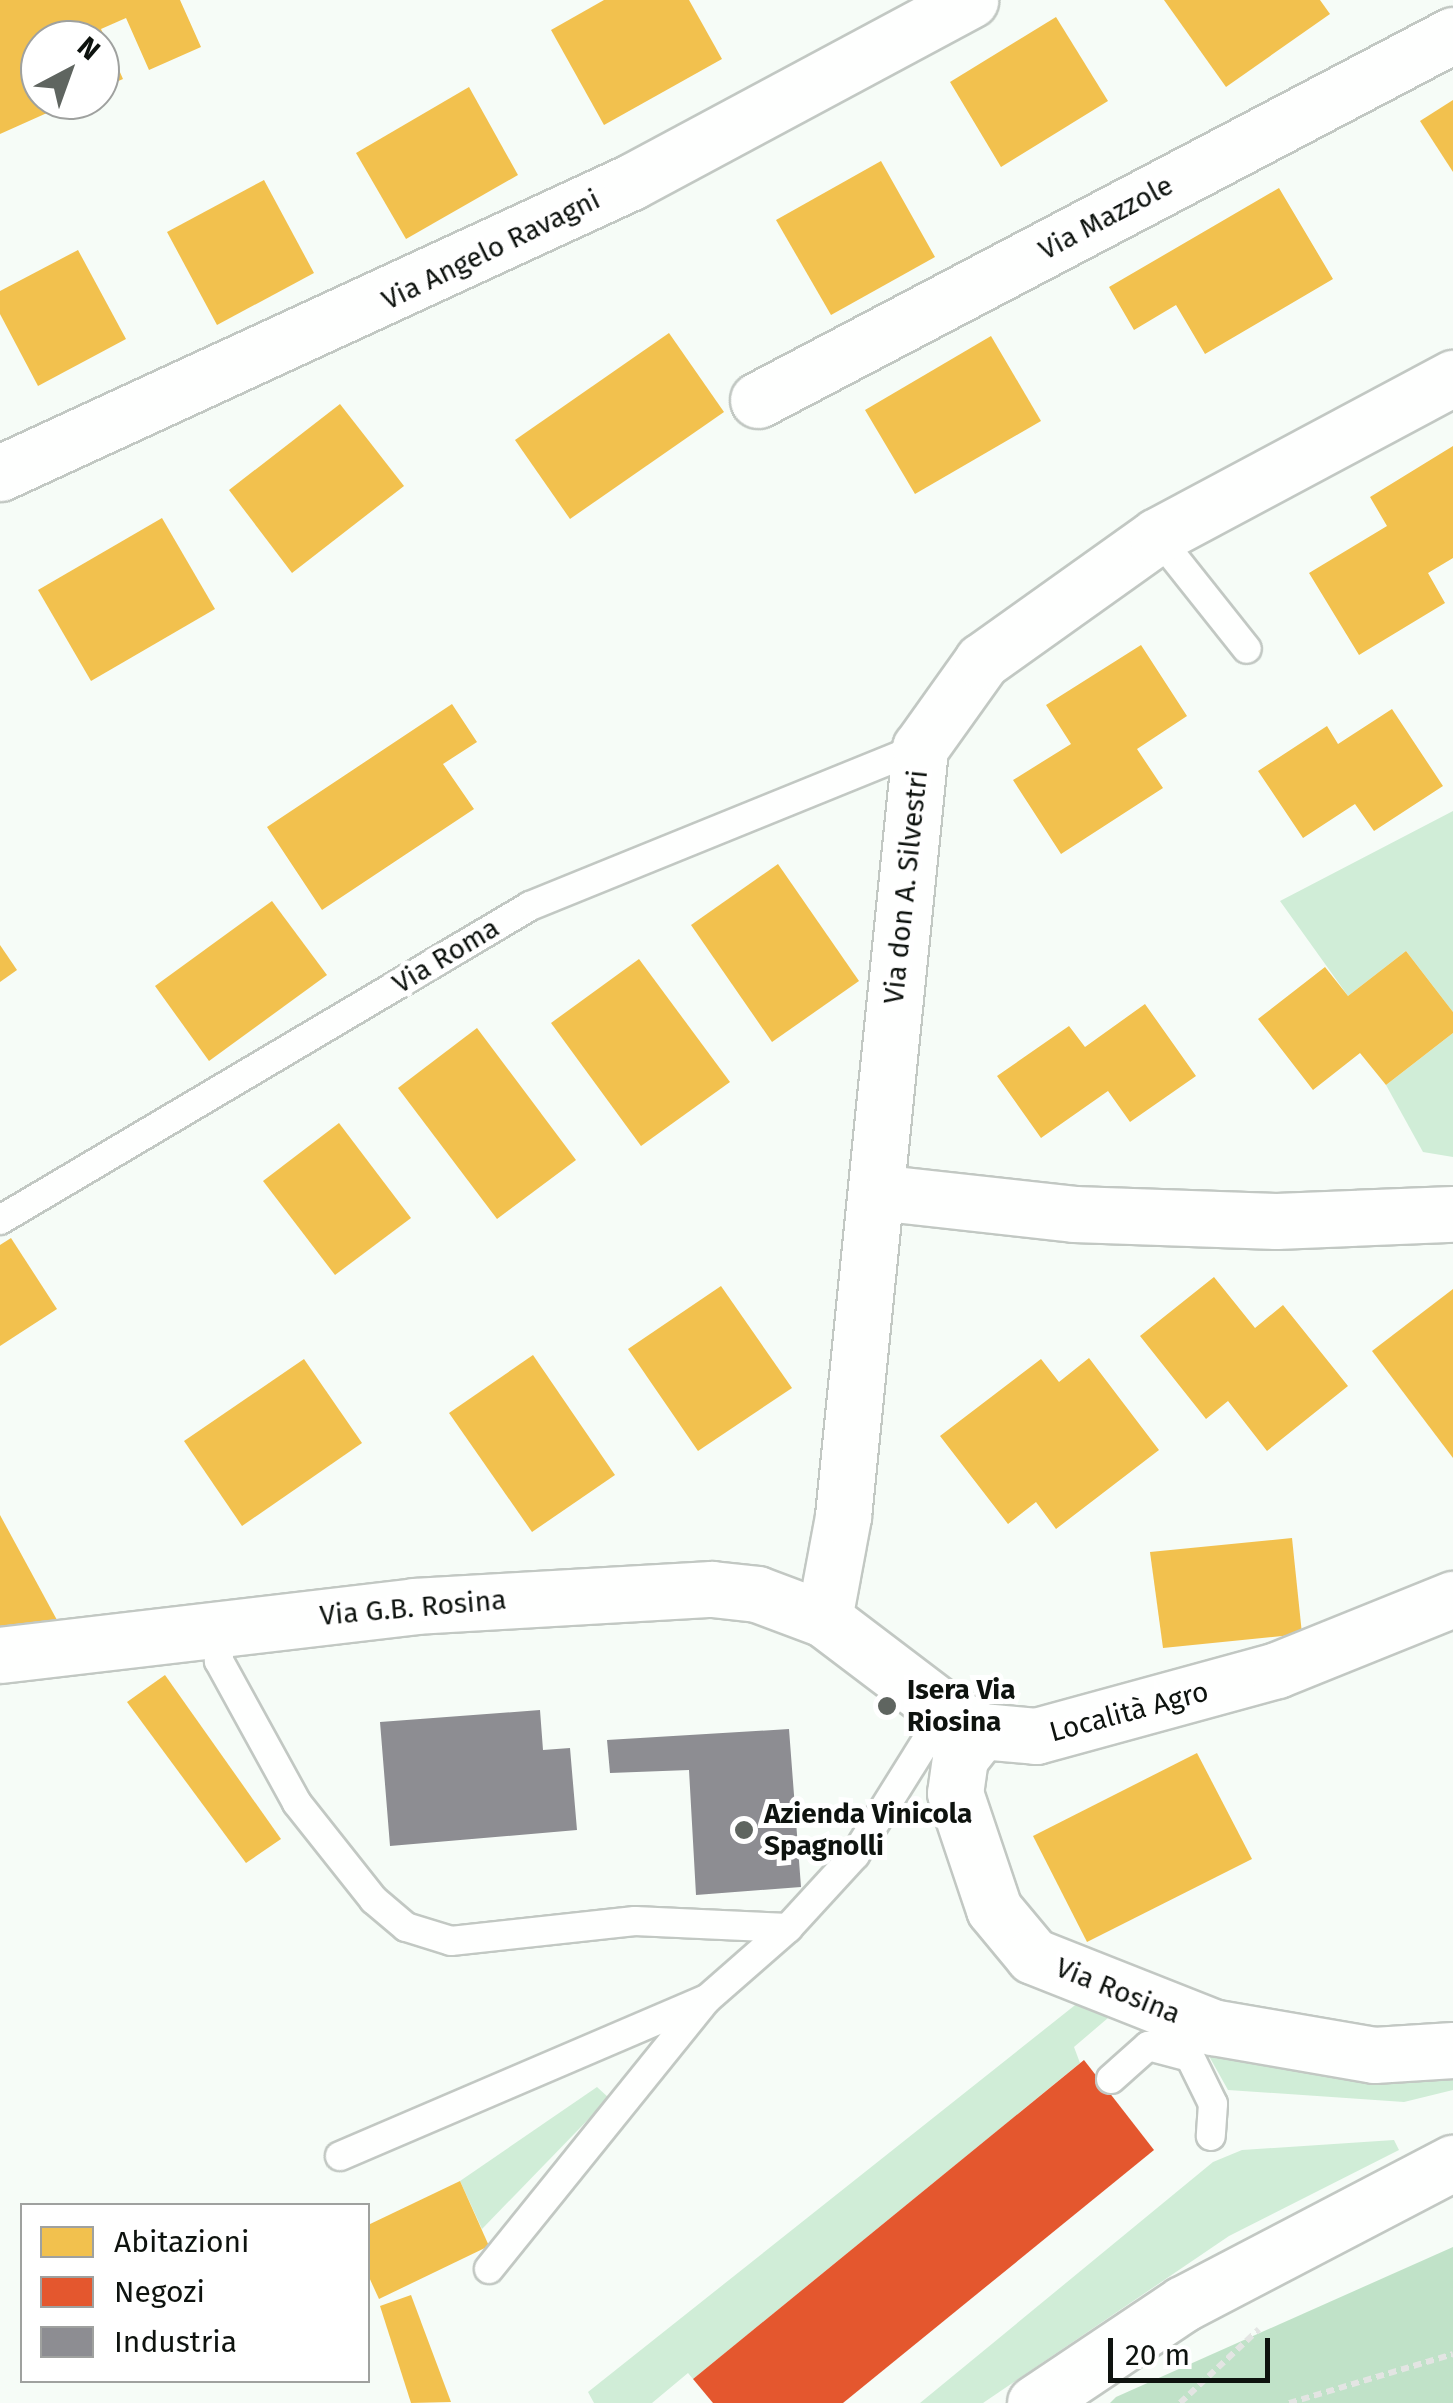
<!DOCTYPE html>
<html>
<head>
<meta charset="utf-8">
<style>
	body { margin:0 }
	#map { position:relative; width:1453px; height:2403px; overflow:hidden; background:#f6fcf7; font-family:"Fira Sans",sans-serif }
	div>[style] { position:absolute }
	.green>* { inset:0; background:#d0edd7 }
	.forest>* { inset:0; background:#c0e2c8 }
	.homes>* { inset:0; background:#f2c14e }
	.shops>* { inset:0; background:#e4572e }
	.industry>* { inset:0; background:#8d8d92 }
	.path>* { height:6px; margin-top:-3px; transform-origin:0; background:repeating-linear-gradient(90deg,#e3e5e3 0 8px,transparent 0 13px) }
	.roads { filter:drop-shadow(2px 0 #c2c8c3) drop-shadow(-2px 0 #c2c8c3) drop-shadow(0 2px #c2c8c3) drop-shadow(0 -2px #c2c8c3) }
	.lane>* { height:28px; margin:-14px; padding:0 14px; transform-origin:14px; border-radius:14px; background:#fefffe }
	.street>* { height:55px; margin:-27.5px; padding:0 27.5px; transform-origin:27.5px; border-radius:27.5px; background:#fefffe }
	.secondary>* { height:55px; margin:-27.5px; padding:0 27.5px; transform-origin:27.5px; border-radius:27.5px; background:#fefffe }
	.dots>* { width:28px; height:28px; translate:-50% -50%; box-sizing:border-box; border:5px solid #fff; border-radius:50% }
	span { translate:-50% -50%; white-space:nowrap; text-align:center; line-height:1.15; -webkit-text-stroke:10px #fff; paint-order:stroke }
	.street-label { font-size:28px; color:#0e130f }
	.poi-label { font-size:28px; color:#0e130f; font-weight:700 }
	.left { translate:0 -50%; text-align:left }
	.legend { position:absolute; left:20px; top:2203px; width:350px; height:180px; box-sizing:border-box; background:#fff; border:2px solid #9fa19f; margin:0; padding:12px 18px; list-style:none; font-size:30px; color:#0e130f }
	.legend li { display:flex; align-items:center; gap:20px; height:50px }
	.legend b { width:50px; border:2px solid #9fa19f }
	.north { position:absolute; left:20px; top:20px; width:100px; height:100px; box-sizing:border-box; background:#fff; border:2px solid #9fa19f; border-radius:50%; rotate:41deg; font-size:28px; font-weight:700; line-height:40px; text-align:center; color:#0e130f }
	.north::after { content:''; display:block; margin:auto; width:35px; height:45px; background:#5f6560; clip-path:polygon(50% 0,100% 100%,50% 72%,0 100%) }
	.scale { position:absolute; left:1108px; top:2338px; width:162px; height:45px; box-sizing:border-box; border:5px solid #0e130f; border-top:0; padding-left:12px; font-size:30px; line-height:35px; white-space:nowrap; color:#0e130f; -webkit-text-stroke:8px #fff; paint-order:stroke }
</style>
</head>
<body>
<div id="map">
	<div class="green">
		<i style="clip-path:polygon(1453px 811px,1453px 1012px,1406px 951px,1348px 996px,1280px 901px)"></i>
		<i style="clip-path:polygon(1453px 1033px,1453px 1157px,1423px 1152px,1386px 1085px)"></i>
		<i style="clip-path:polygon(1084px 1998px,1115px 2012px,1074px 2047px,1080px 2063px,693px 2379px,688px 2373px,652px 2403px,594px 2403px,588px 2392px)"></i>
		<i style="clip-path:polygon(1200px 2040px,1400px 2084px,1398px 2069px,1453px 2062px,1453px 2090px,1404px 2102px,1228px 2090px)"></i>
		<i style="clip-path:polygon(597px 2087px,609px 2098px,482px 2229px,460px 2181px)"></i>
		<i style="clip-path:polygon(1394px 2140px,1399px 2150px,1229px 2236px,983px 2403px,920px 2403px,1213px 2162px,1242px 2150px)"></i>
	</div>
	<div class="forest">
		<i style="clip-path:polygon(1453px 2247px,1453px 2403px,1110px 2403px,1116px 2397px)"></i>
	</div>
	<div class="homes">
		<i style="clip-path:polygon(0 0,180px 0,201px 47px,149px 70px,126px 18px,101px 29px,123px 79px,100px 89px,100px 40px,40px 40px,40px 100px,76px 100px,0 134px)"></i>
		<i style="clip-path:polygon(604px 0,689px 0,722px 59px,604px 125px,551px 30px)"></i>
		<i style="clip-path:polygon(1164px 0,1320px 0,1330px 14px,1226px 87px)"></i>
		<i style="clip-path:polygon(1056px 17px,1108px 101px,1001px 167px,950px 82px)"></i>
		<i style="clip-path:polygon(469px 87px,518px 175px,406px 239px,356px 153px)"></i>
		<i style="clip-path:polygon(1453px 100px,1453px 172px,1420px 121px)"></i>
		<i style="clip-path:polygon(881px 161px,935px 257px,831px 315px,776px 220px)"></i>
		<i style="clip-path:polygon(264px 180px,314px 273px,217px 325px,167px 232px)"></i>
		<i style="clip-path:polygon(1279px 188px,1333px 279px,1205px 354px,1176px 305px,1134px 330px,1109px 287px)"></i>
		<i style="clip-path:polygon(78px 250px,126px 339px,38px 386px,0 314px,0 291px)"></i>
		<i style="clip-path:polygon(669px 333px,724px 412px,570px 519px,515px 440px)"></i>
		<i style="clip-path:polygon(991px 336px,1041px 421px,915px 494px,865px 410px)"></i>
		<i style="clip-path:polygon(340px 404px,404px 486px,292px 573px,229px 490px)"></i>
		<i style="clip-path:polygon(1453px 446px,1453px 558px,1428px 573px,1445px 603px,1359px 655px,1309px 573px,1387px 526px,1370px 497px)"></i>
		<i style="clip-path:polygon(162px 518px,215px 609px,91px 681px,38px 590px)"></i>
		<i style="clip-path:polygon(1141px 645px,1187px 716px,1137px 749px,1163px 788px,1061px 854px,1013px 780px,1071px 744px,1046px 705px)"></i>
		<i style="clip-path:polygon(452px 704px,477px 742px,443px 764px,474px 809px,322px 910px,267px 827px)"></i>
		<i style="clip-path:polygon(1392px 709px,1443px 786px,1374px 831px,1355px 804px,1303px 838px,1258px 771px,1327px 726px,1338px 744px)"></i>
		<i style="clip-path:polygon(778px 864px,859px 981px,772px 1042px,691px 925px)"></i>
		<i style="clip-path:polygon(272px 901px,327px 975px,209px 1061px,155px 986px)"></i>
		<i style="clip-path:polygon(0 945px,17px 970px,0 982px)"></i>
		<i style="clip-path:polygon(1406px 951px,1453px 1012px,1453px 1033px,1386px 1085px,1360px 1053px,1313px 1090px,1258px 1019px,1325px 967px,1348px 996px)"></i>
		<i style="clip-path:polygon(639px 959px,730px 1082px,641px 1146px,551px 1023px)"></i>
		<i style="clip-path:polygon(1145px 1004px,1196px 1076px,1130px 1122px,1108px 1091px,1041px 1138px,997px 1076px,1069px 1026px,1085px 1047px)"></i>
		<i style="clip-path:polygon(477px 1028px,576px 1160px,497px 1219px,398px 1088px)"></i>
		<i style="clip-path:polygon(339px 1123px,411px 1218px,335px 1275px,263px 1181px)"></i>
		<i style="clip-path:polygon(11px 1238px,57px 1309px,0 1346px,0 1245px)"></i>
		<i style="clip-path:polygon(1214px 1277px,1255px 1328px,1283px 1305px,1348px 1386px,1267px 1451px,1228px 1401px,1206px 1419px,1140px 1336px)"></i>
		<i style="clip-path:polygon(721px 1286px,792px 1388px,698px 1451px,628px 1349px)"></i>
		<i style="clip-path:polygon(1453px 1289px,1453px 1458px,1372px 1351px)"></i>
		<i style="clip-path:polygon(533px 1355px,615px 1475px,532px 1532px,449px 1413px)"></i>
		<i style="clip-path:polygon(1089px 1358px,1159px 1450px,1056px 1529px,1036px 1502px,1008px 1524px,940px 1436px,1041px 1359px,1059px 1382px)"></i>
		<i style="clip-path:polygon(304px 1359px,362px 1443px,242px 1526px,184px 1441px)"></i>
		<i style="clip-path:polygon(0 1515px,57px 1620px,0 1638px)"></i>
		<i style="clip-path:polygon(1292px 1538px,1302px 1634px,1163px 1648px,1150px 1552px)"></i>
		<i style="clip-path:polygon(165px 1675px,281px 1839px,246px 1863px,127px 1702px)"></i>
		<i style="clip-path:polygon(1197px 1753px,1252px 1859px,1087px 1942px,1033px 1836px)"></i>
		<i style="clip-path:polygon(460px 2181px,489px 2246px,379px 2299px,368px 2275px,368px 2225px)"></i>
		<i style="clip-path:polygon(411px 2295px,451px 2402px,411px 2403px,380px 2306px)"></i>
	</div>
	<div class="shops">
		<i style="clip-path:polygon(1084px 2060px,1154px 2150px,843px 2403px,713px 2403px,693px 2379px)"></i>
	</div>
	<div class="industry">
		<i style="clip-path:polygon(540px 1710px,543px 1750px,570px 1748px,577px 1830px,390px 1846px,380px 1722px)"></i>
		<i style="clip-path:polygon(789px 1729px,801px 1887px,696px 1895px,689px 1770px,610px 1773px,607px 1740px)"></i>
	</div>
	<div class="path">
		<i style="left:1180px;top:2403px;width:108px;rotate:-43.1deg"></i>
		<i style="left:1289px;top:2403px;width:171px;rotate:-16.6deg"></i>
	</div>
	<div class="roads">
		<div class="lane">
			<i style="left:1157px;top:536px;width:144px;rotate:51.5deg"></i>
			<i style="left:0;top:1220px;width:616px;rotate:-30.64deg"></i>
			<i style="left:530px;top:906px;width:421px;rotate:-22.1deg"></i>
			<i style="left:220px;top:1627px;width:34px;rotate:92deg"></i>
			<i style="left:219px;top:1661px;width:162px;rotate:61.2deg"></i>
			<i style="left:297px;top:1803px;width:124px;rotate:51.6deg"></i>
			<i style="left:374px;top:1900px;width:42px;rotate:40.2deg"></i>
			<i style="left:406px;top:1927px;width:47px;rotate:17.3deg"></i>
			<i style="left:451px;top:1941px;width:185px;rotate:-6.2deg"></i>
			<i style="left:635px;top:1921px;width:153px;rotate:2.6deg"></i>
			<i style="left:788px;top:1928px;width:99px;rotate:-47.5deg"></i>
			<i style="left:855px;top:1855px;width:170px;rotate:-58deg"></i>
			<i style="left:1111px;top:2079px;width:50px;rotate:-41.7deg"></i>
			<i style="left:1148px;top:2046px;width:43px;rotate:14.7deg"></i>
			<i style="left:1190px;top:2057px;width:52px;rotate:63.9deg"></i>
			<i style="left:1213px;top:2104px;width:32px;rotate:94deg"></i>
			<i style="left:340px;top:2156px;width:399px;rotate:-23.2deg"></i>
			<i style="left:707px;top:1999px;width:108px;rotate:-41.2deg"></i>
			<i style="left:489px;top:2269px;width:346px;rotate:-51.1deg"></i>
		</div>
		<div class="street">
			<i style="left:758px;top:400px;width:785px;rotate:-27.71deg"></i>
			<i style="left:0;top:473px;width:695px;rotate:-24.76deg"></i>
			<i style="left:631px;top:182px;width:385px;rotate:-28.2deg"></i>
			<i style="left:876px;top:1192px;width:199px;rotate:6.3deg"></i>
			<i style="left:1074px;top:1214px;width:202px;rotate:2deg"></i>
			<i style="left:1276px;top:1221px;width:177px;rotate:-2.3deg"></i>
			<i style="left:824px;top:1619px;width:105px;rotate:-79.5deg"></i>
			<i style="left:843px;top:1516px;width:772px;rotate:-84.27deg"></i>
			<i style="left:920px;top:748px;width:107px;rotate:-54.5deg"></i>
			<i style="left:982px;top:661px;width:215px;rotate:-35.5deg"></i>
			<i style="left:1157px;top:536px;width:336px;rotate:-28.1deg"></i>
			<i style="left:0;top:1655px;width:417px;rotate:-6.7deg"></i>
			<i style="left:414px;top:1606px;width:298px;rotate:-3.3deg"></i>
			<i style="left:712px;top:1589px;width:45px;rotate:6.3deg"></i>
			<i style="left:757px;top:1594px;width:72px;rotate:20.5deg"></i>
			<i style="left:824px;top:1619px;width:152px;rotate:37.2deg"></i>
			<i style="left:945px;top:1711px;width:41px;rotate:29.1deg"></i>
			<i style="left:981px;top:1731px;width:55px;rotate:5.2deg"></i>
			<i style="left:1036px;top:1736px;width:250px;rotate:-15.3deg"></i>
			<i style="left:1277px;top:1670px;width:190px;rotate:-22deg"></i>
			<i style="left:981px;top:1731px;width:34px;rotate:128deg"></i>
			<i style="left:960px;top:1758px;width:35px;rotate:98deg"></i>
			<i style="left:955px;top:1793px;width:122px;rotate:71.4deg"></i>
			<i style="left:994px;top:1909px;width:61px;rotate:50.3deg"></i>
			<i style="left:1033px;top:1956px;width:193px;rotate:21.6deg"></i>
			<i style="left:1212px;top:2027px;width:164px;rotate:9.8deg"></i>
			<i style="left:1374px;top:2055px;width:79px;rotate:-3.6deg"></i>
		</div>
		<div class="secondary">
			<i style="left:1035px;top:2403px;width:178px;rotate:-33.8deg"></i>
			<i style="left:1183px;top:2304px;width:305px;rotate:-27.6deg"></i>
		</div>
	</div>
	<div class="dots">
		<i style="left:887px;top:1706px;background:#5f6560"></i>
		<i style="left:744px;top:1830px;background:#5f6560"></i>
	</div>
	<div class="street-label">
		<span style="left:1106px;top:218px;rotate:-28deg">Via Mazzole</span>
		<span style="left:491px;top:250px;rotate:-26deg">Via Angelo Ravagni</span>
		<span style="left:906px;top:887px;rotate:-84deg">Via don A. Silvestri</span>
		<span style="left:446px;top:956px;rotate:-31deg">Via Roma</span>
		<span style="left:413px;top:1608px;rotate:-5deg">Via G.B. Rosina</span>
		<span style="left:1129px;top:1712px;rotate:-15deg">Località Agro</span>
		<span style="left:1118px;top:1991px;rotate:22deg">Via Rosina</span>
	</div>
	<div class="poi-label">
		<span class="left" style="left:907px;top:1706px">Isera Via<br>Riosina</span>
		<span class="left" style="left:764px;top:1830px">Azienda Vinicola<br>Spagnolli</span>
	</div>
	<ul class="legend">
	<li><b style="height:28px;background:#f2c14e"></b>Abitazioni</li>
	<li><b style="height:28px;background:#e4572e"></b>Negozi</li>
	<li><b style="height:28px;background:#8d8d92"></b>Industria</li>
	</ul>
	<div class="north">N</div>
	<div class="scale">20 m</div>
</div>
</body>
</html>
